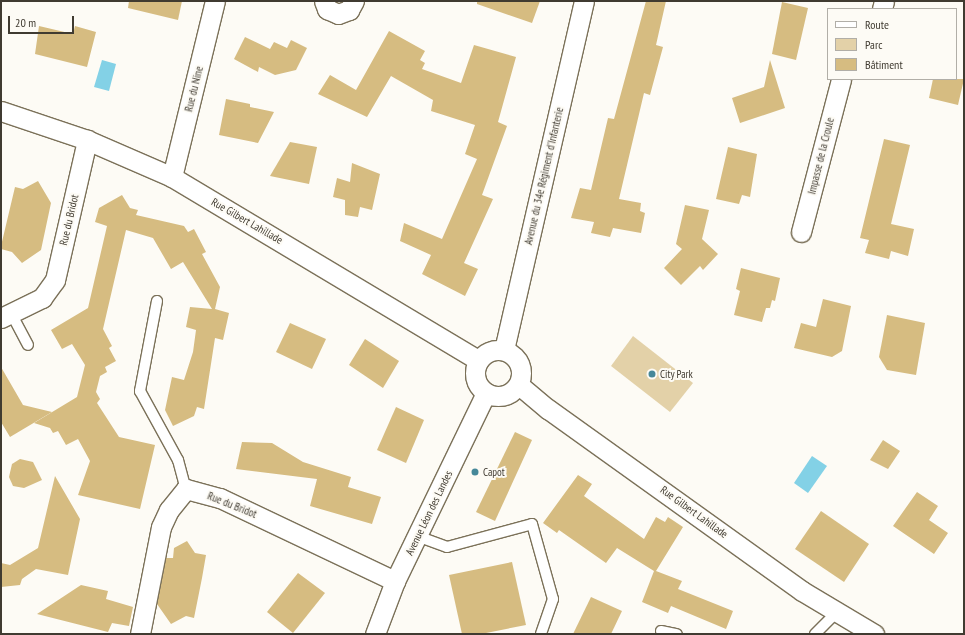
<!DOCTYPE html>
<html>
<head>
<meta charset="utf-8">
<style>
	body { margin:0 }
	#map { position:relative; width:965px; height:635px; overflow:hidden; background:#fdfbf5; font-family:"PT Sans Narrow",sans-serif }
	div>[style] { position:absolute }
	.green>* { inset:0; background:#e3d1a8 }
	.water>* { inset:0; background:#83d1e6 }
	.building>* { inset:0; background:#d6bc81 }
	.roads { filter:drop-shadow(1px 0 #7b7159) drop-shadow(-1px 0 #7b7159) drop-shadow(0 1px #7b7159) drop-shadow(0 -1px #7b7159) }
	.service>* { height:10px; margin:-5px; padding:0 5px; transform-origin:5px; border-radius:5px; background:#fff }
	.minor>* { height:19px; margin:-9.5px; padding:0 9.5px; transform-origin:9.5px; border-radius:9.5px; background:#fff }
	.minor>.ring { margin:-9.5px; padding:0; box-sizing:content-box; background:none; border:19px solid #fff; border-radius:50% }
	.dots>* { width:11px; height:11px; translate:-50% -50%; box-sizing:border-box; border:2px solid #fdfbf5; border-radius:50% }
	span { translate:-50% -50%; white-space:nowrap; text-align:center; line-height:1.15; -webkit-text-stroke:4px #fdfbf5; paint-order:stroke }
	.street-label { font-size:11px; color:#403b31 }
	.poi-label { font-size:11px; color:#403b31 }
	.left { translate:0 -50%; text-align:left }
	.frame { position:absolute; inset:0; border:2px solid #403b31; pointer-events:none }
	.legend { position:absolute; left:827px; top:8px; width:130px; height:72px; box-sizing:border-box; background:#fdfbf5; border:1px solid #b1aea7; margin:0; padding:5px 7px; list-style:none; font-size:12px; color:#403b31 }
	.legend li { display:flex; align-items:center; gap:8px; height:20px }
	.legend b { width:20px; border:1px solid #b1aea7 }
	.scale { position:absolute; left:8px; top:16px; width:66px; height:18px; box-sizing:border-box; border:2px solid #403b31; border-top:0; padding-left:5px; font-size:12px; line-height:14px; white-space:nowrap; color:#403b31; -webkit-text-stroke:3px #fdfbf5; paint-order:stroke }
</style>
</head>
<body>
<div id="map">
	<div class="green">
		<i style="clip-path:polygon(633px 336px,693px 383px,670px 412px,611px 366px)"></i>
	</div>
	<div class="water">
		<i style="clip-path:polygon(102px 60px,116px 64px,109px 91px,94px 87px)"></i>
		<i style="clip-path:polygon(812px 456px,827px 466px,808px 493px,794px 483px)"></i>
	</div>
	<div class="building">
		<i style="clip-path:polygon(129px 1px,182px 1px,178px 20px,128px 8px)"></i>
		<i style="clip-path:polygon(477px 1px,540px 1px,532px 23px,477px 4px)"></i>
		<i style="clip-path:polygon(646px 1px,666px 1px,656px 45px,663px 47px,650px 95px,644px 93px,619px 199px,641px 203px,640px 211px,645px 213px,641px 233px,613px 228px,610px 237px,591px 233px,594px 222px,571px 218px,580px 188px,591px 190px,608px 118px,614px 119px)"></i>
		<i style="clip-path:polygon(782px 2px,808px 8px,796px 60px,772px 54px)"></i>
		<i style="clip-path:polygon(39px 26px,73px 34px,75px 26px,96px 32px,87px 67px,35px 54px)"></i>
		<i style="clip-path:polygon(389px 31px,425px 51px,420px 60px,425px 63px,422px 69px,461px 83px,474px 45px,516px 57px,498px 122px,507px 126px,482px 195px,493px 199px,464px 263px,478px 269px,465px 296px,422px 274px,431px 255px,400px 241px,404px 223px,442px 239px,477px 159px,465px 154px,475px 125px,431px 111px,433px 100px,391px 76px,367px 117px,318px 94px,330px 75px,356px 90px)"></i>
		<i style="clip-path:polygon(245px 37px,270px 49px,274px 42px,287px 48px,291px 40px,307px 48px,296px 70px,275px 75px,259px 67px,258px 72px,234px 59px)"></i>
		<i style="clip-path:polygon(770px 60px,785px 108px,740px 123px,732px 98px,764px 87px)"></i>
		<i style="clip-path:polygon(933px 79px,964px 79px,958px 105px,929px 98px)"></i>
		<i style="clip-path:polygon(226px 99px,250px 104px,250px 107px,274px 112px,258px 143px,219px 135px)"></i>
		<i style="clip-path:polygon(884px 139px,910px 145px,891px 224px,914px 229px,908px 256px,891px 251px,889px 259px,865px 253px,869px 240px,860px 238px)"></i>
		<i style="clip-path:polygon(290px 142px,317px 147px,309px 184px,270px 176px)"></i>
		<i style="clip-path:polygon(728px 147px,757px 154px,750px 197px,742px 195px,739px 204px,716px 199px)"></i>
		<i style="clip-path:polygon(352px 163px,380px 174px,372px 210px,360px 207px,358px 217px,345px 215px,345px 200px,333px 197px,337px 178px,350px 182px)"></i>
		<i style="clip-path:polygon(38px 181px,51px 203px,41px 250px,22px 263px,12px 252px,1px 249px,1px 246px,15px 187px,23px 189px)"></i>
		<i style="clip-path:polygon(122px 195px,130px 208px,138px 210px,136px 215px,184px 226px,188px 232px,194px 229px,206px 252px,202px 254px,220px 287px,215px 309px,229px 313px,223px 340px,215px 338px,204px 409px,197px 407px,194px 416px,173px 426px,165px 410px,172px 377px,184px 380px,193px 352px,196px 330px,186px 327px,190px 307px,212px 309px,183px 262px,171px 269px,153px 238px,126px 230px,103px 329px,112px 346px,109px 348px,116px 361px,105px 367px,107px 372px,100px 376px,96px 392px,100px 399px,97px 403px,119px 437px,155px 445px,140px 509px,78px 495px,90px 461px,78px 439px,66px 445px,58px 431px,53px 433px,50px 428px,34px 423px,77px 397px,85px 365px,72px 344px,62px 349px,51px 330px,88px 308px,107px 226px,95px 222px,99px 208px)"></i>
		<i style="clip-path:polygon(685px 205px,709px 210px,702px 239px,718px 254px,703px 270px,700px 266px,681px 285px,664px 268px,682px 249px,676px 244px)"></i>
		<i style="clip-path:polygon(741px 268px,780px 278px,775px 301px,772px 300px,770px 308px,766px 308px,762px 322px,734px 315px,740px 291px,736px 289px)"></i>
		<i style="clip-path:polygon(823px 299px,851px 306px,842px 351px,832px 357px,794px 348px,801px 323px,816px 327px)"></i>
		<i style="clip-path:polygon(887px 315px,925px 323px,916px 375px,887px 370px,879px 357px)"></i>
		<i style="clip-path:polygon(290px 323px,326px 339px,312px 369px,276px 352px)"></i>
		<i style="clip-path:polygon(365px 339px,399px 361px,383px 388px,349px 365px)"></i>
		<i style="clip-path:polygon(1px 367px,23px 405px,52px 412px,10px 437px,1px 422px)"></i>
		<i style="clip-path:polygon(396px 407px,424px 420px,406px 463px,377px 450px)"></i>
		<i style="clip-path:polygon(515px 432px,532px 440px,495px 521px,476px 512px)"></i>
		<i style="clip-path:polygon(883px 440px,900px 451px,888px 469px,870px 460px)"></i>
		<i style="clip-path:polygon(242px 442px,272px 443px,303px 462px,351px 477px,348px 487px,381px 497px,372px 524px,310px 506px,317px 479px,236px 469px)"></i>
		<i style="clip-path:polygon(20px 459px,33px 462px,42px 480px,24px 488px,13px 486px,9px 477px,12px 464px)"></i>
		<i style="clip-path:polygon(578px 475px,592px 484px,584px 496px,644px 539px,656px 517px,665px 522px,668px 517px,683px 527px,656px 571px,682px 581px,678px 589px,733px 611px,726px 629px,671px 606px,668px 613px,642px 602px,654px 571px,617px 548px,606px 563px,559px 530px,557px 533px,543px 523px)"></i>
		<i style="clip-path:polygon(55px 476px,80px 519px,68px 575px,36px 569px,22px 579px,20px 585px,1px 587px,1px 563px,10px 565px,38px 548px)"></i>
		<i style="clip-path:polygon(917px 492px,938px 506px,929px 520px,948px 533px,934px 554px,893px 526px)"></i>
		<i style="clip-path:polygon(821px 511px,869px 544px,844px 582px,795px 549px)"></i>
		<i style="clip-path:polygon(187px 541px,195px 553px,206px 555px,202px 578px,194px 618px,186px 616px,171px 624px,157px 604px,166px 558px,173px 558px,174px 548px)"></i>
		<i style="clip-path:polygon(512px 562px,526px 625px,481px 634px,462px 634px,449px 575px)"></i>
		<i style="clip-path:polygon(298px 573px,325px 593px,293px 633px,267px 612px)"></i>
		<i style="clip-path:polygon(81px 585px,108px 591px,106px 599px,133px 607px,129px 626px,112px 623px,108px 632px,37px 614px)"></i>
		<i style="clip-path:polygon(591px 597px,622px 611px,611px 634px,573px 634px)"></i>
	</div>
	<div class="roads">
		<div class="service">
			<i style="left:157px;top:301px;width:92px;rotate:100.7deg"></i>
			<i style="left:140px;top:391px;width:79px;rotate:61.2deg"></i>
			<i style="left:178px;top:460px;width:30px;rotate:75deg"></i>
			<i style="left:11px;top:313px;width:36px;rotate:62deg"></i>
			<i style="left:417px;top:536px;width:32px;rotate:20deg"></i>
			<i style="left:447px;top:547px;width:88px;rotate:-15.1deg"></i>
			<i style="left:532px;top:524px;width:78px;rotate:74.4deg"></i>
			<i style="left:553px;top:599px;width:37px;rotate:109deg"></i>
			<i style="left:661px;top:631px;width:16px;rotate:11deg"></i>
			<i style="left:815px;top:634px;width:31px;rotate:-45deg"></i>
		</div>
		<div class="minor">
			<i style="left:324px;top:1px;width:9px;rotate:69deg"></i>
			<i style="left:327px;top:9px;width:12px;rotate:24deg"></i>
			<i style="left:338px;top:14px;width:12px;rotate:-20deg"></i>
			<i style="left:349px;top:10px;width:10px;rotate:-61deg"></i>
			<i style="left:882px;top:9px;width:8px;rotate:-76deg"></i>
			<i style="left:1px;top:111px;width:91px;rotate:18.6deg"></i>
			<i style="left:87px;top:140px;width:93px;rotate:23.5deg"></i>
			<i style="left:172px;top:177px;width:357px;rotate:30.9deg"></i>
			<i style="left:172px;top:177px;width:181px;rotate:-76.3deg"></i>
			<i style="left:801px;top:232px;width:158px;rotate:-75.3deg"></i>
			<i style="left:1px;top:318px;width:46px;rotate:-26deg"></i>
			<i style="left:42px;top:298px;width:22px;rotate:-54deg"></i>
			<i style="left:55px;top:280px;width:144px;rotate:-77.1deg"></i>
			<i class="ring" style="left:475px;top:350px;width:27px;height:27px"></i>
			<i style="left:504px;top:350px;width:358px;rotate:-77.1deg"></i>
			<i style="left:519px;top:385px;width:38px;rotate:40deg"></i>
			<i style="left:548px;top:409px;width:312px;rotate:35.6deg"></i>
			<i style="left:802px;top:591px;width:84px;rotate:30.8deg"></i>
			<i style="left:140px;top:634px;width:109px;rotate:-78.9deg"></i>
			<i style="left:161px;top:527px;width:19px;rotate:-65deg"></i>
			<i style="left:169px;top:510px;width:27px;rotate:-51deg"></i>
			<i style="left:186px;top:489px;width:35px;rotate:15deg"></i>
			<i style="left:220px;top:498px;width:194px;rotate:25.4deg"></i>
			<i style="left:375px;top:634px;width:57px;rotate:-69.3deg"></i>
			<i style="left:395px;top:581px;width:209px;rotate:-64.2deg"></i>
		</div>
	</div>
	<div class="dots">
		<i style="left:652px;top:374px;background:#468899"></i>
		<i style="left:475px;top:472px;background:#468899"></i>
	</div>
	<div class="street-label">
		<span style="left:194px;top:89px;rotate:-76deg">Rue du Nine</span>
		<span style="left:821px;top:156px;rotate:-76deg">Impasse de la Croule</span>
		<span style="left:544px;top:176px;rotate:-77deg">Avenue du 34e Régiment d'Infanterie</span>
		<span style="left:69px;top:220px;rotate:-77deg">Rue du Bridot</span>
		<span style="left:247px;top:221px;rotate:30deg">Rue Gilbert Lahillade</span>
		<span style="left:232px;top:505px;rotate:22deg">Rue du Bridot</span>
		<span style="left:694px;top:512px;rotate:36deg">Rue Gilbert Lahillade</span>
		<span style="left:429px;top:513px;rotate:-64deg">Avenue Léon des Landes</span>
	</div>
	<div class="poi-label">
		<span class="left" style="left:660px;top:374px">City Park</span>
		<span class="left" style="left:483px;top:472px">Capot</span>
	</div>
	<div class="frame"></div>
	<ul class="legend">
	<li><b style="height:5px;background:#fff"></b>Route</li>
	<li><b style="height:11px;background:#e3d1a8"></b>Parc</li>
	<li><b style="height:11px;background:#d6bc81"></b>Bâtiment</li>
	</ul>
	<div class="scale">20 m</div>
</div>
</body>
</html>
